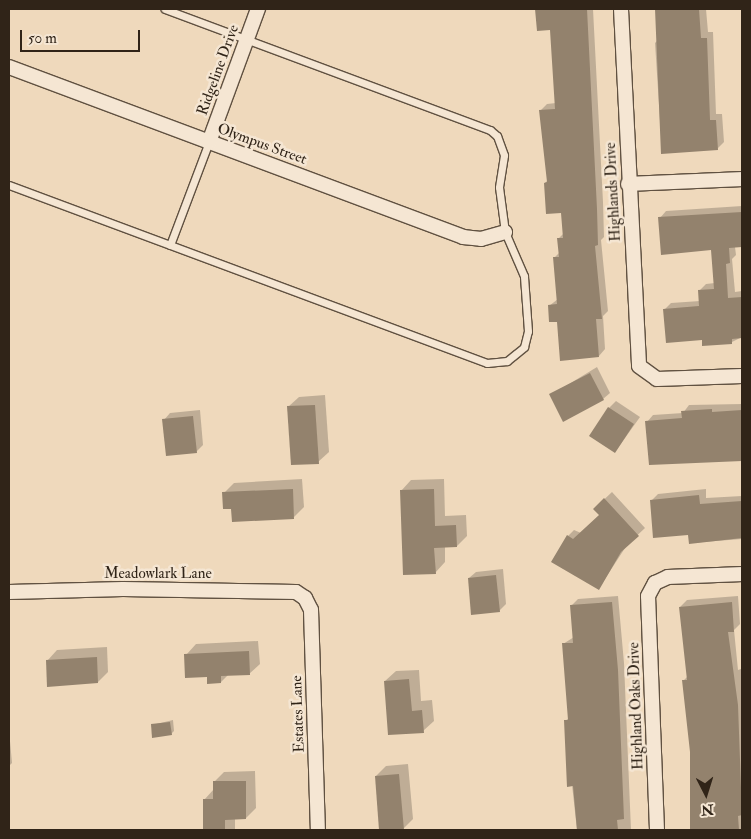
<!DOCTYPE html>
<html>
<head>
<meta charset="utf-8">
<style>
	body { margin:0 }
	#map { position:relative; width:751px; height:839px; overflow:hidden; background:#efd9bc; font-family:"IM FELL Double Pica",serif }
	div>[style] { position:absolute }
	.shadow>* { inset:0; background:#0003 }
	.building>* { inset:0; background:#93826d }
	.roads { filter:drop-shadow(1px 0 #605141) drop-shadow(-1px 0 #605141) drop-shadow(0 1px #605141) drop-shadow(0 -1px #605141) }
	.lane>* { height:7px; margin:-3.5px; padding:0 3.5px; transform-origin:3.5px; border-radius:3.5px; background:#f5e6d3 }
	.street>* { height:14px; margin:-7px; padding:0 7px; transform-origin:7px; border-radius:7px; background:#f5e6d3 }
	span { translate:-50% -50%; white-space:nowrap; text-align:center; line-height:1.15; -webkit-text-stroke:5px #f5e6d3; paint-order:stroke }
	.street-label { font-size:15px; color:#302418 }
	.frame { position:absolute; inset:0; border:10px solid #302418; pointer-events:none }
	.north { position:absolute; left:681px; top:769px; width:50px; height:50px; -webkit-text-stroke:4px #f5e6d3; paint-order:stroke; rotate:175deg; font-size:14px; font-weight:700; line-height:20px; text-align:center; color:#302418 }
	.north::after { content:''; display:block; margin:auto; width:18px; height:22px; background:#302418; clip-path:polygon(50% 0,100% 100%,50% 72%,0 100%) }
	.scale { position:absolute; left:20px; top:30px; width:120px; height:22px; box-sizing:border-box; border:2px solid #302418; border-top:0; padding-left:6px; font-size:15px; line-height:18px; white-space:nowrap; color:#302418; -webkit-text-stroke:4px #f5e6d3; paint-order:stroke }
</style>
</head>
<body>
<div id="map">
	<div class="shadow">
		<i style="clip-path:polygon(536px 9px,593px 9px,603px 202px,604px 237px,601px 240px,608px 311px,603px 316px,605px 349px,599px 356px,558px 320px,549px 306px,558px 299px,554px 258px,560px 252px,558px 239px,564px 233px,562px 211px,545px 183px,548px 180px,541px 110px,547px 104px,556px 103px,551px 29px,538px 30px)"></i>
		<i style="clip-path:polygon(656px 9px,706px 9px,708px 32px,713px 32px,716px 114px,722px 114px,724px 142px,717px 149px,662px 152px,655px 43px,659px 39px)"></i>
		<i style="clip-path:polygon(742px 206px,742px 246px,735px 247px,736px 255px,732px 259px,735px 292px,742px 291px,742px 337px,732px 342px,703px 339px,664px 310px,671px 303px,700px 301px,699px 291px,706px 284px,715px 283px,712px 249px,660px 218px,666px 211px)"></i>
		<i style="clip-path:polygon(597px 367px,610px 393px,603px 399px,551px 395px)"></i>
		<i style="clip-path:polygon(325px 395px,329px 452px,318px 462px,288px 407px,299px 397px)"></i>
		<i style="clip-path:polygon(616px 401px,640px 417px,615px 452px,609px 408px)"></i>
		<i style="clip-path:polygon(742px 404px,742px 459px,650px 464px,647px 422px,653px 415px,683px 413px,689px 405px)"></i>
		<i style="clip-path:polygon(200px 410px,203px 445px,196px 452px,164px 420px,170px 413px)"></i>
		<i style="clip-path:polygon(302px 479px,304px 507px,294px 517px,232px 507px,224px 493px,234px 483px)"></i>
		<i style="clip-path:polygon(444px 479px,445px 516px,466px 515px,467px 536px,457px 546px,445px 546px,445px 562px,435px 573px,401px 491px,411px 480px)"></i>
		<i style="clip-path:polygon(706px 489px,706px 498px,742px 496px,742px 539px,690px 543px,690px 534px,651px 501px,658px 494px)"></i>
		<i style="clip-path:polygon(612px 492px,645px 528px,627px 545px,599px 588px,568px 536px,574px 530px,581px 533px,601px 515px,594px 509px)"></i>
		<i style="clip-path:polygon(503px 569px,506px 604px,499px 611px,469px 578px,476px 572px)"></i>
		<i style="clip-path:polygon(618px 596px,624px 663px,631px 830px,577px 830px,565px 721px,569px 718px,563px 644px,574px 637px,571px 606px,578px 599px)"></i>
		<i style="clip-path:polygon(738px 596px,740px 624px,734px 630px,738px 670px,741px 669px,742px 681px,742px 830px,690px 830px,691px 752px,683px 681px,688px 676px,680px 607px,687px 600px)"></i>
		<i style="clip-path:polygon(258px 641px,260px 664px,249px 674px,228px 675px,221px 682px,186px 655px,196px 644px)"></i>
		<i style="clip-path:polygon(107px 647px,108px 672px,98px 682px,47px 661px,57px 650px)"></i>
		<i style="clip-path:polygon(419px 670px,421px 701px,432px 700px,434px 721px,423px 731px,385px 681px,396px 671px)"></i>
		<i style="clip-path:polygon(173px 720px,174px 731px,171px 734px,152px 725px)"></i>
		<i style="clip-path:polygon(9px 730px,12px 763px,9px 766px)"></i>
		<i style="clip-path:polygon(408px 764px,413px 819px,403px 829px,381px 830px,376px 776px,386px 766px)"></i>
		<i style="clip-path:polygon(255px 771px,256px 808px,246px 818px,235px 819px,235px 830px,204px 830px,204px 800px,214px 789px,214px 782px,224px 772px)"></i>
	</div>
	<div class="building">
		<i style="clip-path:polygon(535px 9px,587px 9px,597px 209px,598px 245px,595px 246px,602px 319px,596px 319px,599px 357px,560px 361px,557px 322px,549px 322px,548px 305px,557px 304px,553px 257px,559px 257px,557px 238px,563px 238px,561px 213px,546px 214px,544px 183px,547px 182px,539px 110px,555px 109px,550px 30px,537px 31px)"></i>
		<i style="clip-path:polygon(655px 9px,699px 9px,701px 38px,707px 38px,710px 120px,716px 120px,718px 150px,661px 154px)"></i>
		<i style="clip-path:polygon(742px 212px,742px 247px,729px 248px,730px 263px,726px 264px,728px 298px,742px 297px,742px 338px,732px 339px,732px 344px,702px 346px,702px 340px,666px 343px,663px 309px,699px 306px,698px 290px,714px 289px,711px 250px,661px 255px,658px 217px)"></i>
		<i style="clip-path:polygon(590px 373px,604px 400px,563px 422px,549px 394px)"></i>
		<i style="clip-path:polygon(315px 405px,319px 464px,291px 465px,287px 406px)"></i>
		<i style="clip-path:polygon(608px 407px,634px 424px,615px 453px,589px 436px)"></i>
		<i style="clip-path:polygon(712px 409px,712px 412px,742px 410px,742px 461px,649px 465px,645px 421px,682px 418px,681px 411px)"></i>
		<i style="clip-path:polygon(193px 416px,197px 453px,166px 456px,162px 419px)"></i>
		<i style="clip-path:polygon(293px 489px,294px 519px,232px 522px,231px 509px,223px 509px,222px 492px)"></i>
		<i style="clip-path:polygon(434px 489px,435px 526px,456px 525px,457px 547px,434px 548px,436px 574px,403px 575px,400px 490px)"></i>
		<i style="clip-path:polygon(699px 495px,700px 504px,742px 501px,742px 538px,689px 544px,688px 535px,653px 538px,650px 500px)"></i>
		<i style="clip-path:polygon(604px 498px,639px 536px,621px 552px,599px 590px,551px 562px,567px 535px,573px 539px,599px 515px,593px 509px)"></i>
		<i style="clip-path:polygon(496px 575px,500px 612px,471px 615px,468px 578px)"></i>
		<i style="clip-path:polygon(612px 602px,618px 670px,624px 819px,617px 820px,618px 830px,577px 830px,573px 786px,567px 787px,564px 720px,568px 720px,562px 643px,573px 643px,570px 605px)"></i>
		<i style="clip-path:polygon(732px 602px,734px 632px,728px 632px,738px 705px,742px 815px,738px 816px,739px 830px,690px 830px,690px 752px,682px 680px,687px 680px,679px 607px)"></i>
		<i style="clip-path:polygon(249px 651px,250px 675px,221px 676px,221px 683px,207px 684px,207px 677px,185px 678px,184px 654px)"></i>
		<i style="clip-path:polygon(97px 657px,98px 683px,47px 687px,46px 660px)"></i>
		<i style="clip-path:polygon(409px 679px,412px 711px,422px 710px,424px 733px,388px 735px,384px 681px)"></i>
		<i style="clip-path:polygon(170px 722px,172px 735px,152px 738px,151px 724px)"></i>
		<i style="clip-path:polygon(399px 774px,404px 830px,379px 830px,375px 776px)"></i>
		<i style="clip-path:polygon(213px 781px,246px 781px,246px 819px,225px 820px,225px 830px,203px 830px,203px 799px,213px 799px)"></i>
	</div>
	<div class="roads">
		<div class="lane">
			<i style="left:9px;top:185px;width:510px;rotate:20.42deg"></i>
			<i style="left:487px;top:363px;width:20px;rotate:-6deg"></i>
			<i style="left:507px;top:361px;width:22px;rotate:-39deg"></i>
			<i style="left:524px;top:347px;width:16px;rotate:-76deg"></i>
			<i style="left:528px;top:331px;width:55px;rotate:-94.2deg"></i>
			<i style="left:524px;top:276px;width:48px;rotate:-113.4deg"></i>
			<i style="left:505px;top:232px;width:45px;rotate:-97.6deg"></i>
			<i style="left:499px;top:187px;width:32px;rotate:-81deg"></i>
			<i style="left:504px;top:155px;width:20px;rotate:-110deg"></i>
			<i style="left:497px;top:136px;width:9px;rotate:-139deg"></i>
			<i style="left:490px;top:130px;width:347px;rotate:-159.6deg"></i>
			<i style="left:170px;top:245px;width:110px;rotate:-69.3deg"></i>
		</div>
		<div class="street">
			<i style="left:621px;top:9px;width:357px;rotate:87.1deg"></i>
			<i style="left:639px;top:366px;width:22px;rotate:36deg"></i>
			<i style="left:657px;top:379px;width:85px;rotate:-2deg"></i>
			<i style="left:9px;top:67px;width:485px;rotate:20.5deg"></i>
			<i style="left:463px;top:237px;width:18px;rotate:6deg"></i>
			<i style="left:481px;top:239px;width:25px;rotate:-16deg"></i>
			<i style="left:209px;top:142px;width:142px;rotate:-69.8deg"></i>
			<i style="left:628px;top:184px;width:114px;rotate:-2.5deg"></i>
			<i style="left:9px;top:592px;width:114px;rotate:-1.5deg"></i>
			<i style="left:123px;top:589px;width:173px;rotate:1deg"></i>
			<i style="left:296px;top:592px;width:11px;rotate:34deg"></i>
			<i style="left:305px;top:598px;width:13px;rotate:63deg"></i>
			<i style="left:311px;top:610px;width:220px;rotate:88.2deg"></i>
			<i style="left:657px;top:830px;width:234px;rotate:-92.2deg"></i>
			<i style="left:648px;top:596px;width:15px;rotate:-62deg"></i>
			<i style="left:655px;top:583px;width:14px;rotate:-25deg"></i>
			<i style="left:668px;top:577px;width:74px;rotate:-2.3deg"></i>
		</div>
	</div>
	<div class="street-label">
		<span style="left:218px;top:70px;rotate:-70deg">Ridgeline Drive</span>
		<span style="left:262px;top:144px;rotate:20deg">Olympus Street</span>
		<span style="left:613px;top:192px;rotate:-93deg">Highlands Drive</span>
		<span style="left:158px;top:574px">Meadowlark Lane</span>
		<span style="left:636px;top:706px;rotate:-92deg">Highland Oaks Drive</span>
		<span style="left:298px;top:714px;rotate:-92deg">Estates Lane</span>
	</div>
	<div class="frame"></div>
	<div class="north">N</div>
	<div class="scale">50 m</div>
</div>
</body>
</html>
